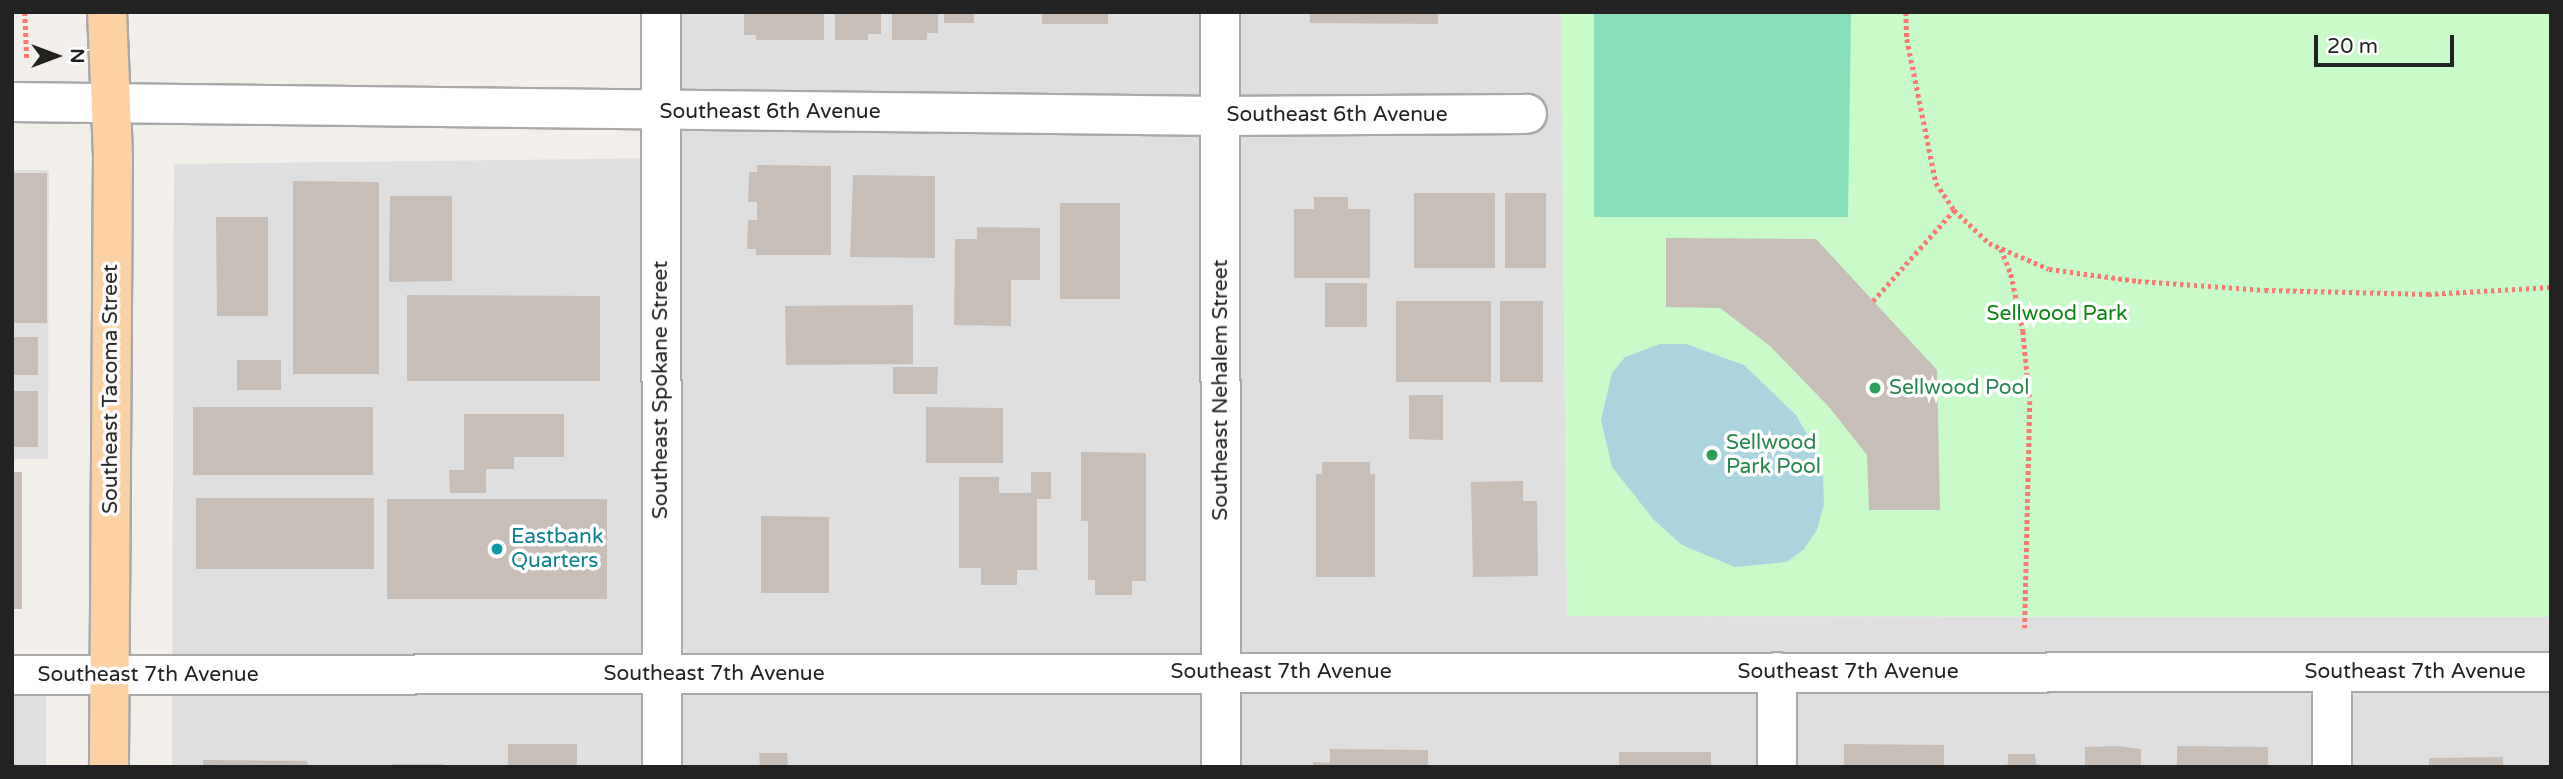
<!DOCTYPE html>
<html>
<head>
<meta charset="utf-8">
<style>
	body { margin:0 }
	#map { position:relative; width:2563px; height:779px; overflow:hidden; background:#f2eee9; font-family:"Varela Round",sans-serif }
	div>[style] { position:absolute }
	.residential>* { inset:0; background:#e0dfdf }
	.park>* { inset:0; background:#c8faca }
	.pitch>* { inset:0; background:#88e0ba }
	.water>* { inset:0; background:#aad5df }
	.building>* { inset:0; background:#c7beb8 }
	.path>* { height:4.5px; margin-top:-2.25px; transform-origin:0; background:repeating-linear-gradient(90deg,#fa7a72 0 3.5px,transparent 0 7px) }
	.roads { filter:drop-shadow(2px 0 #a9a9a9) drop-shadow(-2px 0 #a9a9a9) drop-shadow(0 2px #a9a9a9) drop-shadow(0 -2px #a9a9a9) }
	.street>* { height:38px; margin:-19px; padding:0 19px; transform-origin:19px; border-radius:19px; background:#fff }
	.primary>* { height:38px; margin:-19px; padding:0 19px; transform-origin:19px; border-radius:19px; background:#fcd2a4 }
	.dots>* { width:19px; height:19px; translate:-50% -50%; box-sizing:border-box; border:4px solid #fff; border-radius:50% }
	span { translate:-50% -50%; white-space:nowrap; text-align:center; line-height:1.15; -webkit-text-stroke:7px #fff; paint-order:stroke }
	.street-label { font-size:21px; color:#222 }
	.park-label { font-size:21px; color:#0c8411 }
	.leisure-label { font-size:21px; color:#27864d }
	.left { translate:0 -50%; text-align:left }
	.culture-label { font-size:21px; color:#0d838f }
	.frame { position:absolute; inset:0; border:14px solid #222; pointer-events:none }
	.north { position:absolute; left:21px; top:21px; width:70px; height:70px; -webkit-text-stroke:5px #fff; paint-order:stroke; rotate:90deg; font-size:19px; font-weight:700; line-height:28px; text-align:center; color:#222 }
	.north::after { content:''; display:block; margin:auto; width:24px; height:32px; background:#222; clip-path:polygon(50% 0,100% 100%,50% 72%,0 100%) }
	.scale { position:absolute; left:2314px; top:35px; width:140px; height:32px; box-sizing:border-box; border:4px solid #222; border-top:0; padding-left:9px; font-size:21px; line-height:24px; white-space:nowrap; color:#222; -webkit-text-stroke:5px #fff; paint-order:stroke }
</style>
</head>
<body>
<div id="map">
	<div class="residential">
		<i style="clip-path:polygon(667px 12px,1561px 12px,1567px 616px,2551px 617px,2551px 767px,172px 767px,174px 164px,666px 158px)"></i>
		<i style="clip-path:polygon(12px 170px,49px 170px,48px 459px,12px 459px)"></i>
		<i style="clip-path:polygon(12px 695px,46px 695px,46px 767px,12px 767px)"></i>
	</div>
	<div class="park">
		<i style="clip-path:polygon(1561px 12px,2551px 12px,2551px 617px,1567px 616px)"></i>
	</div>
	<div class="pitch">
		<i style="clip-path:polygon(1594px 12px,1851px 12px,1848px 217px,1594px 217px)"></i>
	</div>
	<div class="water">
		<i style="clip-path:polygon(1660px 344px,1686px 344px,1744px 365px,1796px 415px,1812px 443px,1823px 477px,1824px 504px,1817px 530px,1804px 549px,1787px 562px,1735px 567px,1682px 545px,1654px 520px,1612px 467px,1601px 420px,1612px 373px,1625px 357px)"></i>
	</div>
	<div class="building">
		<i style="clip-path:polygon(744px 12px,824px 12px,824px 40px,756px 40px,756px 35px,744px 35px)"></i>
		<i style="clip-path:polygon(835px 12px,881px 12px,881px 34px,868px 34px,868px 40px,835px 40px)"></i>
		<i style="clip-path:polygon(892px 12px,938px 12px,938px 33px,927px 33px,927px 40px,892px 40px)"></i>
		<i style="clip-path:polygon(944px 12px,974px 12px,974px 23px,944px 23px)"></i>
		<i style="clip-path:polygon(1042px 12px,1108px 12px,1108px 24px,1042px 24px)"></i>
		<i style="clip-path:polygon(1310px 12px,1438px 12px,1438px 24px,1310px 23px)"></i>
		<i style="clip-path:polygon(757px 165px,831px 166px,831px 255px,756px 255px,756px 249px,747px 249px,748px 220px,757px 220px,757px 202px,748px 202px,749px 172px,757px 172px)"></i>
		<i style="clip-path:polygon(12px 173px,47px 173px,47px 323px,12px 323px)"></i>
		<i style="clip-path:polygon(853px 175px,935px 176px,935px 258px,850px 257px)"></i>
		<i style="clip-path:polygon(293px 181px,379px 182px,379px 374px,293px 374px)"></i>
		<i style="clip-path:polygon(1414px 193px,1495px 193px,1495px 268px,1414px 268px)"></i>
		<i style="clip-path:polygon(1505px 193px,1546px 193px,1546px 268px,1505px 268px)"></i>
		<i style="clip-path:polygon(390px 196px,452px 196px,452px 281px,389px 282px)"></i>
		<i style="clip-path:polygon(1314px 197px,1348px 197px,1348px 209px,1370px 209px,1370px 278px,1294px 278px,1294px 209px,1314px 209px)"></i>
		<i style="clip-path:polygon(1060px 203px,1120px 203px,1120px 299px,1060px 299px)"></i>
		<i style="clip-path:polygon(216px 217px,268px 217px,268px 316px,217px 316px)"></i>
		<i style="clip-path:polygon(977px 227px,1040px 228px,1040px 280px,1011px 280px,1011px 326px,954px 325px,955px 239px,977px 239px)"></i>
		<i style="clip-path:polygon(1666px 238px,1816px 239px,1937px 370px,1940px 510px,1869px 510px,1867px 455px,1829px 407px,1770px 346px,1720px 308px,1666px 307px)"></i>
		<i style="clip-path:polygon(1325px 283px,1367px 283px,1367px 327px,1325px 327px)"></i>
		<i style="clip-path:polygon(407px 295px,600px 296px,600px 381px,407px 381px)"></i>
		<i style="clip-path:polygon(1396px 301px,1491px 301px,1491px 382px,1396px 382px)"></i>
		<i style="clip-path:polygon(1500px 301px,1543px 301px,1543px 382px,1500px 382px)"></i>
		<i style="clip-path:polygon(913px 305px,913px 364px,786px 365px,785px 306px)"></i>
		<i style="clip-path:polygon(12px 337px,38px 337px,38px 375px,12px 375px)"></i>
		<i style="clip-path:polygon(237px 360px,281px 360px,281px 390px,237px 390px)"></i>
		<i style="clip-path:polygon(893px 367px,938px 367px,937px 394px,893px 394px)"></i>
		<i style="clip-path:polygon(12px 391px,38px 391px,38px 447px,12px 447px)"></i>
		<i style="clip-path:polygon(1409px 395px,1443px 395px,1443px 440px,1409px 439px)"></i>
		<i style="clip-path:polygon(193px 407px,373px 407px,373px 475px,193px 475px)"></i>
		<i style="clip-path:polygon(926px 407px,1003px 408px,1003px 463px,926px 463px)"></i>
		<i style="clip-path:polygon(464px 414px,564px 414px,564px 457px,514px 457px,514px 469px,486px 469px,486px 493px,450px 493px,449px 470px,464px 470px)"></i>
		<i style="clip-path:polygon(1081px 452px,1146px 453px,1146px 581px,1132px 581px,1132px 595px,1095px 595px,1095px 580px,1088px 580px,1088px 521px,1081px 521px)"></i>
		<i style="clip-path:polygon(1322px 462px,1370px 462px,1370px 474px,1375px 474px,1375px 577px,1316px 577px,1316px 474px,1322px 474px)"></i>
		<i style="clip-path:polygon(12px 472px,22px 472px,22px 609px,12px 609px)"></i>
		<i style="clip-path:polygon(1031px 472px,1051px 472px,1051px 499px,1037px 499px,1037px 570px,1017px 570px,1017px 585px,981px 585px,981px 568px,959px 568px,959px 477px,999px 477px,999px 493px,1031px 493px)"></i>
		<i style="clip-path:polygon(1523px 481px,1523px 501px,1537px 501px,1538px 576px,1473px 577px,1471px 482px)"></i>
		<i style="clip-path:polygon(196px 498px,374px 498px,374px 569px,196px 569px)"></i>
		<i style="clip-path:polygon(387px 499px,607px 499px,607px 599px,387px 599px)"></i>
		<i style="clip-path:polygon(761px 516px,829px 517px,829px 593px,761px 593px)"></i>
		<i style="clip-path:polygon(508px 744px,577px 744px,577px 767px,508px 767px)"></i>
		<i style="clip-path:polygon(1844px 744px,1944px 745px,1944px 767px,1844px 767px)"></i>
		<i style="clip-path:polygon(2118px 746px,2141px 749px,2141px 767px,2085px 767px,2085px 747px)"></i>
		<i style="clip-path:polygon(2177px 746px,2268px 747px,2268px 767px,2177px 767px)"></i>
		<i style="clip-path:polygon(1330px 749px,1428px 750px,1428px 767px,1313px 767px,1313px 762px,1330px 763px)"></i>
		<i style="clip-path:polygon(1619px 752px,1711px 752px,1711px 767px,1619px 767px)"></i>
		<i style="clip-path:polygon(759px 753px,787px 753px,788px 767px,760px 767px)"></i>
		<i style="clip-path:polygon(2008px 754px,2035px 754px,2036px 764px,2050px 767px,1993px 767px,2008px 764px)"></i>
		<i style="clip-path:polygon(2503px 757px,2503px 767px,2429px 767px,2429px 758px)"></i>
		<i style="clip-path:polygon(203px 760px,307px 761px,308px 767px,203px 767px)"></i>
		<i style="clip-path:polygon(391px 764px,443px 764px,443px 767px,391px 767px)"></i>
	</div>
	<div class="path">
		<i style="left:25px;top:12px;width:48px;rotate:87.6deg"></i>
		<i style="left:1906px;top:12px;width:27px;rotate:88deg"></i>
		<i style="left:1907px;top:39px;width:147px;rotate:78.6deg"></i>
		<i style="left:1936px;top:183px;width:32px;rotate:56deg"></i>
		<i style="left:1954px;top:210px;width:48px;rotate:43.3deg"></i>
		<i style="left:1989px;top:243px;width:65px;rotate:23.4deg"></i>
		<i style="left:2049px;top:269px;width:90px;rotate:7.7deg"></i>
		<i style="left:2138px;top:281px;width:127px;rotate:4.1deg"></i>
		<i style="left:2265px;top:290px;width:163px;rotate:1.4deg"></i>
		<i style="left:2428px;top:294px;width:123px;rotate:-3.3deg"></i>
		<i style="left:2001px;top:249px;width:27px;rotate:68deg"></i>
		<i style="left:2011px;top:274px;width:58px;rotate:78.1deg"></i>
		<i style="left:2023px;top:331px;width:70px;rotate:84.3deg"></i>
		<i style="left:2030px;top:401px;width:227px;rotate:91.3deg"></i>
		<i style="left:1873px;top:301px;width:122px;rotate:-48.3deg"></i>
	</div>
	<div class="roads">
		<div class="street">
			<i style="left:661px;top:12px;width:755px;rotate:89.92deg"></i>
			<i style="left:1220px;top:12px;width:755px;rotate:89.92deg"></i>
			<i style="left:12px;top:102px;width:1208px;rotate:0.66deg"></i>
			<i style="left:1220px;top:116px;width:307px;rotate:-0.4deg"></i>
			<i style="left:1777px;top:672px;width:95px;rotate:90deg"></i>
			<i style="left:2332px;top:672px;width:95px;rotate:90deg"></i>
			<i style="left:12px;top:675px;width:2539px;rotate:-0.07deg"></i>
		</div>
		<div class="primary">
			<i style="left:107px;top:12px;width:144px;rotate:87.6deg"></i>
			<i style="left:113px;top:156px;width:611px;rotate:90.38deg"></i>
		</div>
	</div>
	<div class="dots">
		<i style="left:1875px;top:388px;background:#2e9e5b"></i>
		<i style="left:1712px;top:455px;background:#2e9e5b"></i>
		<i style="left:497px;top:549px;background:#0f9aa8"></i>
	</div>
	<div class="street-label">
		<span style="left:770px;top:112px">Southeast 6th Avenue</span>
		<span style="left:1337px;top:115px">Southeast 6th Avenue</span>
		<span style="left:111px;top:389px;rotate:-90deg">Southeast Tacoma Street</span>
		<span style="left:661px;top:390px;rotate:-90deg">Southeast Spokane Street</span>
		<span style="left:1221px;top:390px;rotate:-90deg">Southeast Nehalem Street</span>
		<span style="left:1281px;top:672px">Southeast 7th Avenue</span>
		<span style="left:1848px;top:672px">Southeast 7th Avenue</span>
		<span style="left:2415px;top:672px">Southeast 7th Avenue</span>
		<span style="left:714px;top:674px">Southeast 7th Avenue</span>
		<span style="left:148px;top:675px">Southeast 7th Avenue</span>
	</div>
	<div class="park-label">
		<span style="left:2057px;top:314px">Sellwood Park</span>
	</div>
	<div class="leisure-label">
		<span class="left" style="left:1889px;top:388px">Sellwood Pool</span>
		<span class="left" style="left:1726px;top:455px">Sellwood<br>Park Pool</span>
	</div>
	<div class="culture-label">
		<span class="left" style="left:511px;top:549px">Eastbank<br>Quarters</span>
	</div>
	<div class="frame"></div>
	<div class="north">N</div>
	<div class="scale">20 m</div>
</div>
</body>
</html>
